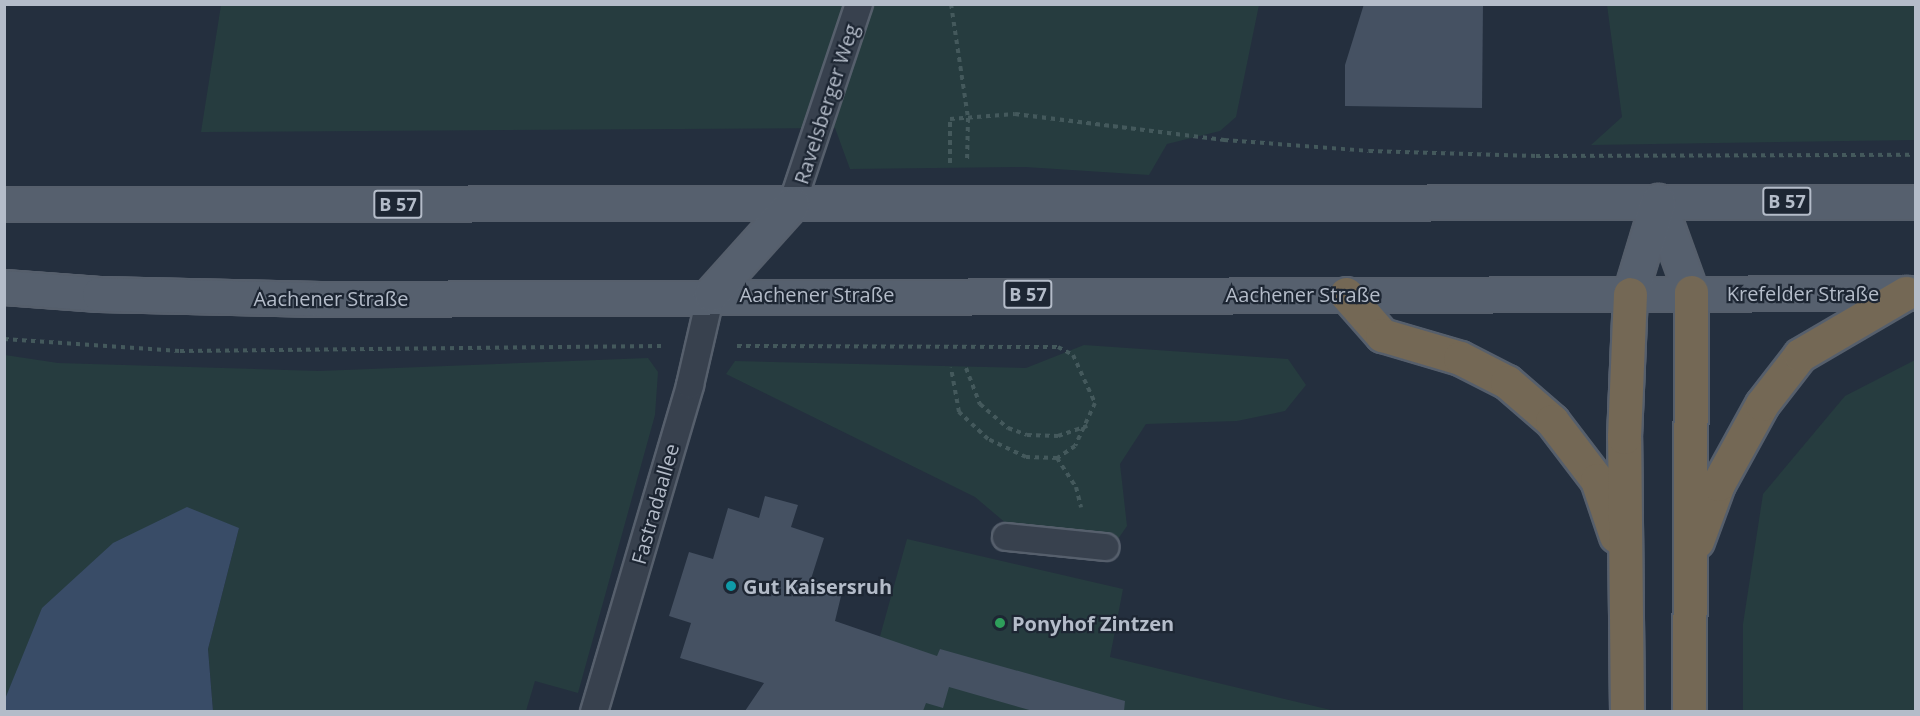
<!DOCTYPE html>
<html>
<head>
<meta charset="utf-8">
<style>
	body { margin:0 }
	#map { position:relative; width:1920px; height:716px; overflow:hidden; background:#242f3e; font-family:"Open Sans",sans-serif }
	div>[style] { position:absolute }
	.green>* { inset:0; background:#263c3f }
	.water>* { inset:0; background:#394c67 }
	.building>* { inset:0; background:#455162 }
	.path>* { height:4px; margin-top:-2px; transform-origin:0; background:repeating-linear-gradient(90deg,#44595c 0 4.5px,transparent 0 9px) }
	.roads { filter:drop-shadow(2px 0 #565f6c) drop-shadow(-2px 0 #565f6c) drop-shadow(0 2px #565f6c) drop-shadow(0 -2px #565f6c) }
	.service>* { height:26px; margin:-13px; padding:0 13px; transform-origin:13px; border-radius:13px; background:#38414e }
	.primary>* { height:33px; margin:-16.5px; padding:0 16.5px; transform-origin:16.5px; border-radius:16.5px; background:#56606e }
	.motorway>* { height:33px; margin:-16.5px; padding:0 16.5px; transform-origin:16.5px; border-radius:16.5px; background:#746855 }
	.dots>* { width:16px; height:16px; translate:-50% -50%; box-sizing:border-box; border:3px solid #1d2633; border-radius:50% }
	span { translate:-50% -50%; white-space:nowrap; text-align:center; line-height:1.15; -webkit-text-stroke:4.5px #1d2633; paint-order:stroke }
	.shield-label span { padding:2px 4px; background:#1d2633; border:2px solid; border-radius:4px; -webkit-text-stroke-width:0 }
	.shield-label { font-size:18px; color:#b4bcc9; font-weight:700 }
	.street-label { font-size:20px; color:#b4bcc9 }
	.poi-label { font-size:20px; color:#b4bcc9; font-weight:700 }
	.left { translate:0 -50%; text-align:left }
	.frame { position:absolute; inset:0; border:6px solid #b4bcc9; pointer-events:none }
</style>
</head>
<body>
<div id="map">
	<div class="green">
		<i style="clip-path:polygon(221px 5px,1259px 5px,1236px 117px,1220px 131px,1167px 144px,1149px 175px,1025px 167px,850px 169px,835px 128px,201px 132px)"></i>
		<i style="clip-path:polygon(1607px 5px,1915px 5px,1915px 140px,1591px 145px,1622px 117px)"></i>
		<i style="clip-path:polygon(1084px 345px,1288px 359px,1306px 385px,1285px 411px,1237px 421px,1146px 424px,1120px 464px,1127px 526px,1118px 539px,1014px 530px,975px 497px,726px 374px,735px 361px,1026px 368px)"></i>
		<i style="clip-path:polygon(5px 355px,58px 363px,319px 371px,648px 358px,658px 372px,655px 415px,578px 693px,535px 681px,526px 711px,213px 711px,208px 649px,239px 528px,5px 699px)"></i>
		<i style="clip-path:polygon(1915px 360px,1915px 711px,1743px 711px,1743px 624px,1763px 494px,1845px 396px)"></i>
		<i style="clip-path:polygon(907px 539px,1123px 589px,1110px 657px,1335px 711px,859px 712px)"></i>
	</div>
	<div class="water">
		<i style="clip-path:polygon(187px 507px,239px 528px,208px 649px,213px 711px,5px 711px,5px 699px,42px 608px,113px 543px)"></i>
	</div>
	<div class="building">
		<i style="clip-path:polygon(1364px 4px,1483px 4px,1482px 108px,1345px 106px,1345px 65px)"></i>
		<i style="clip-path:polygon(765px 496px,798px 505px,791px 527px,824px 538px,811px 579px,843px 588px,835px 621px,937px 656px,940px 649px,1125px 701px,1124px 711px,1033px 711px,949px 687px,943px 708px,926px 703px,923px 711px,745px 711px,764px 683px,680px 658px,691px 623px,669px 616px,689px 552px,713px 559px,728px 508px,759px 518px)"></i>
	</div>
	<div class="path">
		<i style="left:951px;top:4px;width:115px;rotate:81.5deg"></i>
		<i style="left:968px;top:118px;width:45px;rotate:91.3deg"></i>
		<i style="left:950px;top:163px;width:44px;rotate:-90deg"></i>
		<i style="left:950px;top:119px;width:65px;rotate:-4.4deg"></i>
		<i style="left:1015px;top:114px;width:211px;rotate:7.1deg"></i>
		<i style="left:1224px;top:140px;width:145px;rotate:4.3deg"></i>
		<i style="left:1369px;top:151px;width:167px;rotate:1.7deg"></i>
		<i style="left:1536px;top:156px;width:380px;rotate:-0.2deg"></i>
		<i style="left:4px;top:339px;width:176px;rotate:3.9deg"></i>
		<i style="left:180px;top:351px;width:483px;rotate:-0.6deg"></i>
		<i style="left:737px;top:346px;width:321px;rotate:0.2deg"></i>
		<i style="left:1058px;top:347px;width:17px;rotate:28deg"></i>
		<i style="left:1073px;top:355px;width:53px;rotate:65.4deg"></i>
		<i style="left:1095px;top:403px;width:47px;rotate:114.9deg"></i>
		<i style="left:1075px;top:446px;width:22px;rotate:146deg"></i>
		<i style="left:1057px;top:458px;width:31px;rotate:-178deg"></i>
		<i style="left:1026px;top:457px;width:42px;rotate:-154.7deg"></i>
		<i style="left:988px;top:439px;width:40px;rotate:-137deg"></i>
		<i style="left:959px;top:412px;width:45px;rotate:-100.3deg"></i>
		<i style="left:966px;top:368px;width:39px;rotate:69deg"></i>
		<i style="left:980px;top:404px;width:37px;rotate:41deg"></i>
		<i style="left:1008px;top:428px;width:20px;rotate:20deg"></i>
		<i style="left:1027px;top:435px;width:31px;rotate:2deg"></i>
		<i style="left:1058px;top:436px;width:31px;rotate:-19deg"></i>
		<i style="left:1057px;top:458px;width:35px;rotate:57deg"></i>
		<i style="left:1076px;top:487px;width:21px;rotate:76deg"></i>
	</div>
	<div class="roads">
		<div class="service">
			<i style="left:792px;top:204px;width:211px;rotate:-71.5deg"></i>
			<i style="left:1006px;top:537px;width:100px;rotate:5.8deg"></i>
			<i style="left:594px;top:712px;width:341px;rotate:-73.6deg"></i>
			<i style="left:690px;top:385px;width:93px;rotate:-77deg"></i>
		</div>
		<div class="primary">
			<i style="left:1658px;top:201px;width:97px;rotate:70.1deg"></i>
			<i style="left:4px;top:204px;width:1912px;rotate:-0.06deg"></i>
			<i style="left:4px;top:287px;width:95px;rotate:4.2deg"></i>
			<i style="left:99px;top:294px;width:221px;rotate:1.3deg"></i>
			<i style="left:320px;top:299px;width:1596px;rotate:-0.22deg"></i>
			<i style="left:711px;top:294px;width:121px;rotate:-48deg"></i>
			<i style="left:1630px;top:294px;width:97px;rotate:-73.2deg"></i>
		</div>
		<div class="motorway">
			<i style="left:1346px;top:294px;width:55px;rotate:48.7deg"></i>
			<i style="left:1382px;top:335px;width:81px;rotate:16.4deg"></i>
			<i style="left:1460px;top:358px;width:53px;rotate:27.1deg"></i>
			<i style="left:1507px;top:382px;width:60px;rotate:40.9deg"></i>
			<i style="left:1552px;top:421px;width:74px;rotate:52.7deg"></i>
			<i style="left:1597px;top:480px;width:59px;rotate:71.3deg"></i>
			<i style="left:1697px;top:541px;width:61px;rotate:-69.8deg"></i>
			<i style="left:1718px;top:484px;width:91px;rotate:-61.2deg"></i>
			<i style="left:1762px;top:404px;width:62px;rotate:-52.2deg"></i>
			<i style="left:1800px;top:355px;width:123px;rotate:-30.3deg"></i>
			<i style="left:1627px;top:712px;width:275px;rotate:-90.6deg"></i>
			<i style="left:1624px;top:437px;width:143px;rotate:-87.6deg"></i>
			<i style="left:1689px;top:712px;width:420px;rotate:-89.7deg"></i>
		</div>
	</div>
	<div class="dots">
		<i style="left:731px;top:586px;background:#0f9aa8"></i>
		<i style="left:1000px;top:623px;background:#2e9e5b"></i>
	</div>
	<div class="shield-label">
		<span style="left:1787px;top:201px">B 57</span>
		<span style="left:398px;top:204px">B 57</span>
		<span style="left:1028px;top:294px">B 57</span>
	</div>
	<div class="street-label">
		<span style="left:826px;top:104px;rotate:-72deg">Ravelsberger Weg</span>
		<span style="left:1803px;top:293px">Krefelder Straße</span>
		<span style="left:817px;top:294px">Aachener Straße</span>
		<span style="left:1303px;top:294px">Aachener Straße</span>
		<span style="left:331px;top:298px">Aachener Straße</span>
		<span style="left:655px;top:504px;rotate:-74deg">Fastradaallee</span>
	</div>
	<div class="poi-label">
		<span class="left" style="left:743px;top:586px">Gut Kaisersruh</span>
		<span class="left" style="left:1012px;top:623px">Ponyhof Zintzen</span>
	</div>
	<div class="frame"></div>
</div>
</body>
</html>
